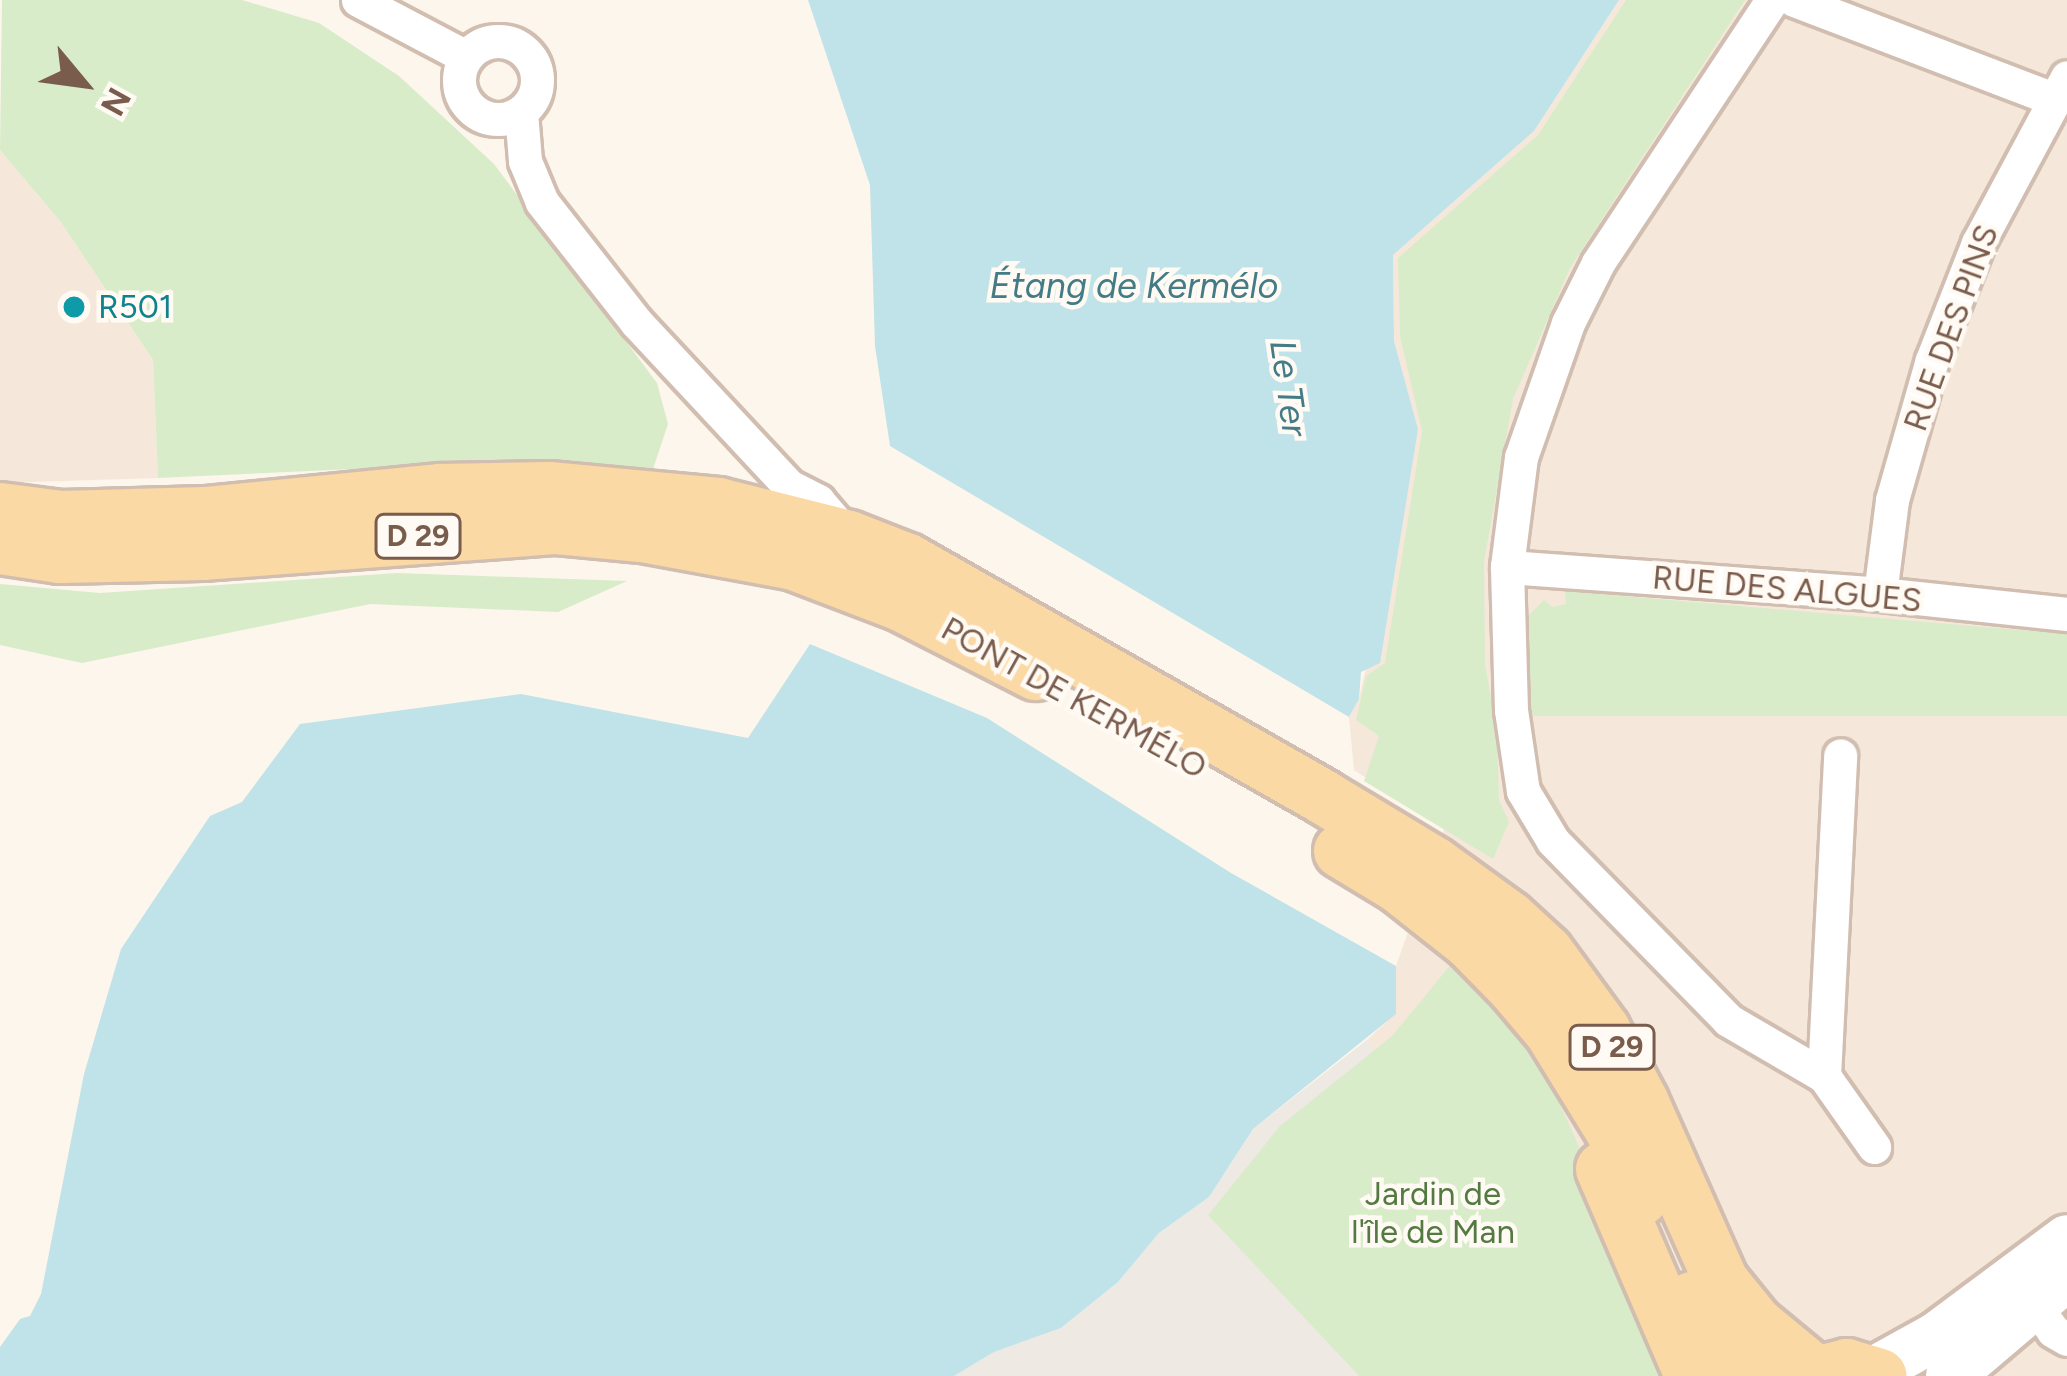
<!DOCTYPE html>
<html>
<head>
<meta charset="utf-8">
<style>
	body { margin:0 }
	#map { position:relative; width:2067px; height:1376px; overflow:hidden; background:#fdf6ec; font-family:Figtree,sans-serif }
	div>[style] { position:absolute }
	.residential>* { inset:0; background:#f5e8da }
	.industrial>* { inset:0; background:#efe9e4 }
	.green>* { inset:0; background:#d8ecc9 }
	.water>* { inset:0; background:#bfe3e8 }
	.roads { filter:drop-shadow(3px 0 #d1beb0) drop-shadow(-3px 0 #d1beb0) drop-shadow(0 3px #d1beb0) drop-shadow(0 -3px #d1beb0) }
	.street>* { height:33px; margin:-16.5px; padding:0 16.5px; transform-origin:16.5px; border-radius:16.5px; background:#fff }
	.street>.ring { margin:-16.5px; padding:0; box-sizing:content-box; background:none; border:33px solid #fff; border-radius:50% }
	.secondary>* { height:48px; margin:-24px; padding:0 24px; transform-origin:24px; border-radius:24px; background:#fff }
	.primary>* { height:54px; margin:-27px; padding:0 27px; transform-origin:27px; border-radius:27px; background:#fbd9a5 }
	.dots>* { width:33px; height:33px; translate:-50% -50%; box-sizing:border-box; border:6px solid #fffaf3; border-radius:50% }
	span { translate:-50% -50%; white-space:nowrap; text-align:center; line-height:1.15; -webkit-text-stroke:9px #fffaf3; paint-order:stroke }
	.shield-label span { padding:3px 9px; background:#fffaf3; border:3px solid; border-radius:9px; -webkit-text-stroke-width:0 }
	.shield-label { font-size:30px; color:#7a5c4d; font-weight:700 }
	.culture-label { font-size:33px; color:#0d838f }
	.left { translate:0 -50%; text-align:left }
	.street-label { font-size:33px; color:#7a5c4d }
	.park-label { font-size:33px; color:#537a41 }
	.water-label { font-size:36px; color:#437c86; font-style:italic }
	.north { position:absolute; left:24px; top:24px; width:120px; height:120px; -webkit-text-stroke:9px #fffaf3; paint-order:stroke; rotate:119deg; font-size:33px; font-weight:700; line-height:48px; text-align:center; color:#7a5c4d }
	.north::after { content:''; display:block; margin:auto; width:42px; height:54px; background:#7a5c4d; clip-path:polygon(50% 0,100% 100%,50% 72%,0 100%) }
</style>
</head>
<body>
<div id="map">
	<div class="residential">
		<i style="clip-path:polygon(1619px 0,2067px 0,2067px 1376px,1523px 1376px,1520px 1309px,1368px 1039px,1396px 1013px,1396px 966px,1444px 829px,1354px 770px,1349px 717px,1359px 699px,1418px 429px,1394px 341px,1393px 255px,1534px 131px)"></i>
		<i style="clip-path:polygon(0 150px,60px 221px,153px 360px,158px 478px,0 483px)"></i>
	</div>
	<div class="industrial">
		<i style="clip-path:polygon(1368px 1039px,1520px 1309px,1523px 1376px,954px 1376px,994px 1352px,1061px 1328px,1118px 1282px,1159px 1233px,1209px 1197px,1253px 1129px)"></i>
	</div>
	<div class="green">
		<i style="clip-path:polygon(2px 0,242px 0,319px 23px,399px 76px,494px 164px,657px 383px,668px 424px,652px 472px,441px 465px,158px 478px,153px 360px,60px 221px,0 150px)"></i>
		<i style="clip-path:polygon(1626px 0,1745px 0,1570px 268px,1513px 399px,1484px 562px,1485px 664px,1497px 734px,1499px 800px,1509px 822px,1493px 859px,1364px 781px,1379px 736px,1356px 720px,1366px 676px,1385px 663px,1422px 431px,1400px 336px,1398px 258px,1538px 135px)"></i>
		<i style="clip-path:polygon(397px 573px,627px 581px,558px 612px,370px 604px,82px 663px,0 645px,0 584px,100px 593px)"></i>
		<i style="clip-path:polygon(1565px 591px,2067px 634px,2067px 716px,1527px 716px,1522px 650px,1528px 616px,1544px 600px,1553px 607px,1566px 604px)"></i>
		<i style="clip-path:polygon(1457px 957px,1525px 1028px,1684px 1376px,1359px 1376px,1208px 1215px,1280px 1126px,1392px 1036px)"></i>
	</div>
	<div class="water">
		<i style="clip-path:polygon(808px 0,1619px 0,1534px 131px,1393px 255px,1394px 341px,1418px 429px,1380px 663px,1361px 672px,1359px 699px,1349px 717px,890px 446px,875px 346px,870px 185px)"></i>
		<i style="clip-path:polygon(810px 644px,987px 718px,1231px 873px,1396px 966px,1396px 1014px,1253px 1129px,1209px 1197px,1159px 1233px,1118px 1282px,1061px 1328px,994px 1352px,954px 1376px,0 1376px,0 1347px,20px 1319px,30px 1316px,41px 1294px,84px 1074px,121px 949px,210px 816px,242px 802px,300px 724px,521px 694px,748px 738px)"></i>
	</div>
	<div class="roads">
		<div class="street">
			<i style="left:358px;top:0;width:122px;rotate:27.8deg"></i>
			<i style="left:1772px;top:0;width:315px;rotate:123.5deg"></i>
			<i style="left:1598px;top:263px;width:67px;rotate:116.6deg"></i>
			<i style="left:1568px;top:323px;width:142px;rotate:109.3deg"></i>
			<i style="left:1521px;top:457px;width:111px;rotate:97.3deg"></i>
			<i style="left:1507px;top:567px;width:143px;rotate:88.4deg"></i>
			<i style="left:1511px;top:710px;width:82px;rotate:81.6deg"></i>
			<i style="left:1523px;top:791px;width:58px;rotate:59deg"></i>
			<i style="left:1553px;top:841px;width:250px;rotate:45.6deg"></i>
			<i style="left:1728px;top:1020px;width:111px;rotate:30.3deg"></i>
			<i style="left:1824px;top:1076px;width:87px;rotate:54.8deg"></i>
			<i style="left:1794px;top:0;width:277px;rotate:20.9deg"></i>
			<i class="ring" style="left:459px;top:41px;width:45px;height:45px"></i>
			<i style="left:521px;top:112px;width:49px;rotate:85.3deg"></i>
			<i style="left:525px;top:161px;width:44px;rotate:67.5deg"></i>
			<i style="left:542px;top:202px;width:152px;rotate:51.9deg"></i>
			<i style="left:636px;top:322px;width:224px;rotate:47deg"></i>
			<i style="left:789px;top:486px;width:33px;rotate:27deg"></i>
			<i style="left:818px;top:501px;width:46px;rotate:49.4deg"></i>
			<i style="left:1507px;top:567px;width:374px;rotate:4.1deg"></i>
			<i style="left:1880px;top:594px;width:188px;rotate:6.1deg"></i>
			<i style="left:1880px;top:594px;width:95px;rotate:-82.7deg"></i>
			<i style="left:1892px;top:500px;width:146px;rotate:-74.1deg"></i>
			<i style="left:1932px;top:360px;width:126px;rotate:-68.5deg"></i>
			<i style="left:1978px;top:243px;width:188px;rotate:-61.8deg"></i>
			<i style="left:1824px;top:1076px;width:321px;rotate:-87.1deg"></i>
			<i style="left:2033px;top:1303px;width:34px;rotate:54deg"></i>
			<i style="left:2053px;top:1331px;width:16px;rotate:30deg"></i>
		</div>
		<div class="secondary">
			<i style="left:1872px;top:1372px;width:74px;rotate:-29deg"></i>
			<i style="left:1937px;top:1336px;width:162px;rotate:-36.7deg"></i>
			<i style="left:1950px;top:1376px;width:151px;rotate:-40.4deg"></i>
		</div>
		<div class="primary">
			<i style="left:0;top:510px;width:62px;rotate:7.5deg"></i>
			<i style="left:61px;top:518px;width:144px;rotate:-1.6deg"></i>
			<i style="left:205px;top:514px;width:237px;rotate:-5.6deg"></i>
			<i style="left:441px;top:491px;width:108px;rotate:-1.1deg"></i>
			<i style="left:549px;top:489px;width:170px;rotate:5.4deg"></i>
			<i style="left:718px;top:505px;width:135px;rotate:14.1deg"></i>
			<i style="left:849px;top:538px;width:63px;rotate:21.3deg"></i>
			<i style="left:908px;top:561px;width:477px;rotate:29.6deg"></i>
			<i style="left:1323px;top:797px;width:130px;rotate:31.1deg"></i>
			<i style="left:1434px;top:864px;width:92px;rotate:35.8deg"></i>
			<i style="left:1509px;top:918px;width:50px;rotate:42.6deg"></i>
			<i style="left:1546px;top:952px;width:97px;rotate:53.8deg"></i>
			<i style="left:1603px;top:1030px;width:81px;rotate:61.8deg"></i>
			<i style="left:1641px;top:1101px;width:197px;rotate:66deg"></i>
			<i style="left:1721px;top:1281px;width:55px;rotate:50.9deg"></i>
			<i style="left:1756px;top:1324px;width:74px;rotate:39.5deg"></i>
			<i style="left:0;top:547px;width:61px;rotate:8.5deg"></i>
			<i style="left:60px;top:556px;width:142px;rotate:-1.2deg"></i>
			<i style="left:202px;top:553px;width:356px;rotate:-4.2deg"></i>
			<i style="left:557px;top:527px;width:85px;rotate:5.4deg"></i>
			<i style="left:642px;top:535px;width:155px;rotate:10.4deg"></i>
			<i style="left:794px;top:563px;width:112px;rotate:20.9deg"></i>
			<i style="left:899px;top:603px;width:154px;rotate:27.1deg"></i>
			<i style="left:1341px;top:851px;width:68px;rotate:31.1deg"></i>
			<i style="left:1399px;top:886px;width:90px;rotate:38.3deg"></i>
			<i style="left:1470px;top:942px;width:63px;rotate:45.6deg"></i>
			<i style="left:1514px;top:987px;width:59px;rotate:49.8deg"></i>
			<i style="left:1552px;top:1032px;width:116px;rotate:58.4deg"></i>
			<i style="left:1613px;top:1131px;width:73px;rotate:67.3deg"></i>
			<i style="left:1603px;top:1169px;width:225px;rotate:66.7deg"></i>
			<i style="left:1692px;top:1299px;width:97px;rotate:52.5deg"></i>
			<i style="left:1808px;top:1376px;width:40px;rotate:-14.4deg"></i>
			<i style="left:1847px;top:1366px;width:34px;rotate:17deg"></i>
		</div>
	</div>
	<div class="dots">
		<i style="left:74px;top:307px;background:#0f9aa8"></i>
	</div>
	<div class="shield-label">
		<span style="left:418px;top:536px">D 29</span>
		<span style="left:1612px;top:1047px">D 29</span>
	</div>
	<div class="culture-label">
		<span class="left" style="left:98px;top:307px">R501</span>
	</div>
	<div class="street-label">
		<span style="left:1951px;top:328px;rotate:-70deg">RUE DES PINS</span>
		<span style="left:1787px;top:589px;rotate:5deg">RUE DES ALGUES</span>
		<span style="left:1074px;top:698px;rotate:29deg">PONT DE KERMÉLO</span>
	</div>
	<div class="park-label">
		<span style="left:1433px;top:1213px">Jardin de<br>l'île de Man</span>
	</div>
	<div class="water-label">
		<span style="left:1134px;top:286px">Étang de Kermélo</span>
		<span style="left:1289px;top:388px;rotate:82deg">Le Ter</span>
	</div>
	<div class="north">N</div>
</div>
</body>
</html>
